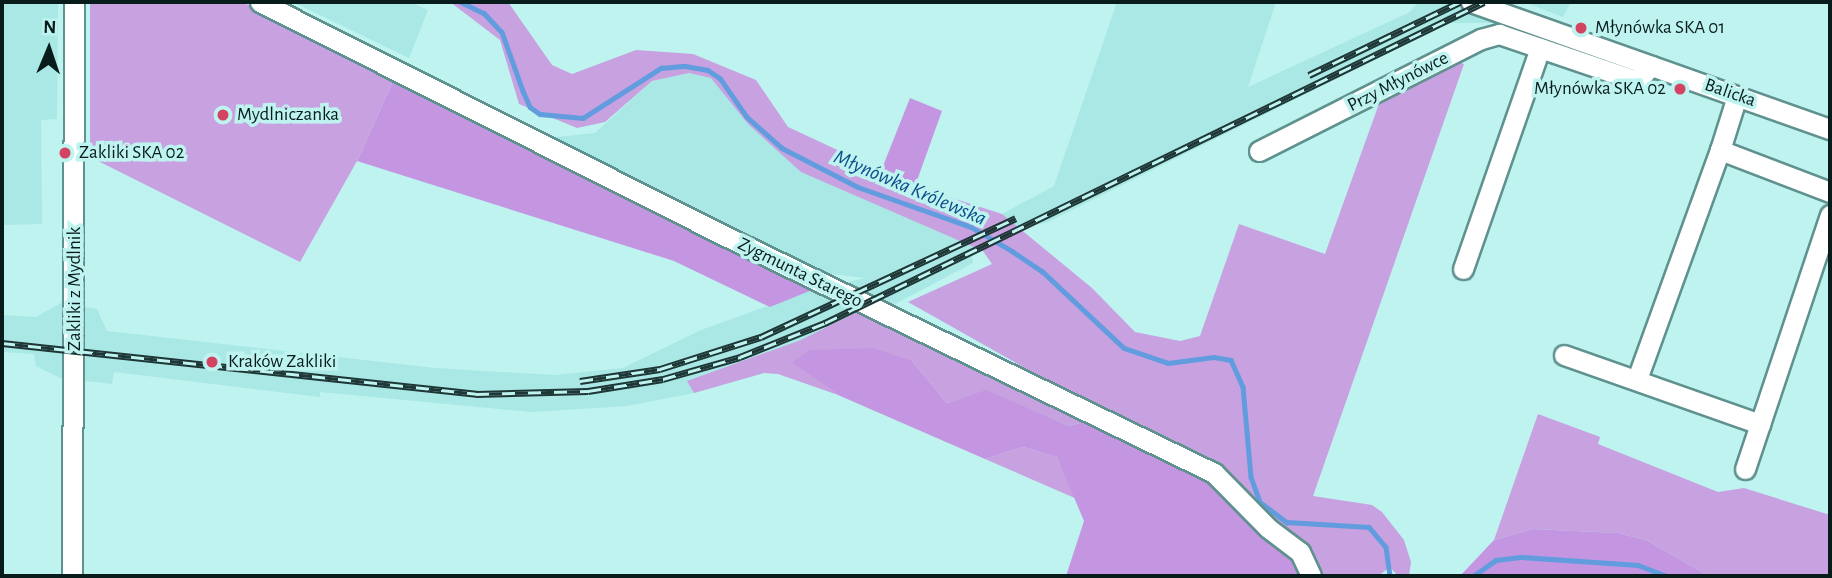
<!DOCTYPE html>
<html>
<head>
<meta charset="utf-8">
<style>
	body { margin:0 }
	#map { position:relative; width:1832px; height:578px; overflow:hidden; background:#bef3f0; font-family:"Alegreya Sans",sans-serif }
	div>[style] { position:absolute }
	.built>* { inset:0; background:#a9e8e4 }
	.green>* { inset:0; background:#c8a1e1 }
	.forest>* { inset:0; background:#c496e1 }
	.stream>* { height:4.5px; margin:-2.25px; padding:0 2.25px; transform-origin:2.25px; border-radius:2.25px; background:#619dde }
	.roads { filter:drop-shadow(2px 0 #5f918e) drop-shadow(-2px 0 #5f918e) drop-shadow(0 2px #5f918e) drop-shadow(0 -2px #5f918e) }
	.minor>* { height:19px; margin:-9.5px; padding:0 9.5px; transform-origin:9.5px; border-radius:9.5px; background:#fff }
	.rail>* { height:7px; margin-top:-3.5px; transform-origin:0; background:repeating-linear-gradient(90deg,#bef3f0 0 13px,#1e3636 0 26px); box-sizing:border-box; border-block:2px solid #1e3636 }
	.dots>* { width:19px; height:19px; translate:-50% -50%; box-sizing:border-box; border:4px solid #bef3f0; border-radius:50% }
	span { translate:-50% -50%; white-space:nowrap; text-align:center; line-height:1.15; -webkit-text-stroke:7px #bef3f0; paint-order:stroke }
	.poi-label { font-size:19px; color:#081c1c }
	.left { translate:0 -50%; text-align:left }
	.right { translate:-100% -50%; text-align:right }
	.street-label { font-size:19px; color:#081c1c }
	.water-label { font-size:21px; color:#0c4d89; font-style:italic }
	.frame { position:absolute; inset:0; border:4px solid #081c1c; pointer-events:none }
	.north { position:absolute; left:14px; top:14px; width:70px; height:70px; -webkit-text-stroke:5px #bef3f0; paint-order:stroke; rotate:2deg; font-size:19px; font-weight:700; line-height:28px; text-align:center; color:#081c1c }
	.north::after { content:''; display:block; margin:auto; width:24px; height:32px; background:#081c1c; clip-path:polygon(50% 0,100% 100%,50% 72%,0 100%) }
</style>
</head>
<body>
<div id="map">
	<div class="built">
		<i style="clip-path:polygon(2px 2px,58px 2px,57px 119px,41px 120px,42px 224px,2px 225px)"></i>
		<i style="clip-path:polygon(293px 2px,410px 2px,428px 10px,409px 58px)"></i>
		<i style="clip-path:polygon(1117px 2px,1276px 2px,1248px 87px,1410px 12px,1418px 2px,1503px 2px,1494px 23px,1449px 23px,1046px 223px,1021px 227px,972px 253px,973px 263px,764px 373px,694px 393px,627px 406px,531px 412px,320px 392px,320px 397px,114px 372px,112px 384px,60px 378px,36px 366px,34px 354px,2px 352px,2px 315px,36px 317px,61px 303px,97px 309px,107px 331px,435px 368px,555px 375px,623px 368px,701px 330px,812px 290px,865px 278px,807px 271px,548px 138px,595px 133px,652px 81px,689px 73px,711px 77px,748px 124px,993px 219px,1054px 186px)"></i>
		<i style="clip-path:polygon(1524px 2px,1571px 2px,1563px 17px)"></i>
	</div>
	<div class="green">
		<i style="clip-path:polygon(90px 2px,242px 2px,395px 77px,357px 161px,300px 262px,90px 157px)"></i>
		<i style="clip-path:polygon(450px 2px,508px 2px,552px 65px,572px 74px,636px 50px,693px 54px,756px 80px,788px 127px,915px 186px,1002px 214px,1092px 288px,1135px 332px,1180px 341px,1200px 336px,1239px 224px,1325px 254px,1380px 101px,1458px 62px,1464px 64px,1313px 496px,1372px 505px,1382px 512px,1404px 540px,1411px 562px,1409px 576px,1398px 576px,1390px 567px,1378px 576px,1315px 576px,1078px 398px,908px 302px,992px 264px,983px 251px,801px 172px,748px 124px,711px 78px,689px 73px,652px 81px,605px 122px,577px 128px,519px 104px,500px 40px)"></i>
		<i style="clip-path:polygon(859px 311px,1091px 420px,1069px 426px,986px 391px,947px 403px,912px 361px,792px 361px,838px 395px,778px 374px,764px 373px,694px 393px,687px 381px,801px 340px)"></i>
		<i style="clip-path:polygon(1538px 414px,1600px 437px,1598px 444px,1718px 492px,1744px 488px,1830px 515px,1830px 576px,1709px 576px,1646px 540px,1618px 533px,1533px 529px,1494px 540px)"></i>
		<i style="clip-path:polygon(1023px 447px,1057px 457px,1077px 499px,985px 459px)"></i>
	</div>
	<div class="forest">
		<i style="clip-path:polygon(395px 77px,545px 155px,812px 290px,770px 307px,674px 261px,357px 161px)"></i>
		<i style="clip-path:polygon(910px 98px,942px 111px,915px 186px,881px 171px)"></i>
		<i style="clip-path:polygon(873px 348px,912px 361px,947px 403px,986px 390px,1069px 426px,1091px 420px,1216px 480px,1294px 554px,1305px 576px,1066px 576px,1084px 521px,1057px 457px,1023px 447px,985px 459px,838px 395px,792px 362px,810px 350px)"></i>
		<i style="clip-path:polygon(1533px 529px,1618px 533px,1646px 540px,1709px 576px,1460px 576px,1494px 540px)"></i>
	</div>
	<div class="stream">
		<i style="left:461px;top:2px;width:25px;rotate:26deg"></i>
		<i style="left:484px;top:13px;width:26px;rotate:47deg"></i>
		<i style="left:502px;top:32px;width:63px;rotate:70.4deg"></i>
		<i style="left:523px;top:91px;width:17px;rotate:66deg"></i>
		<i style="left:530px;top:107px;width:12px;rotate:35deg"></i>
		<i style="left:540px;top:114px;width:43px;rotate:5.3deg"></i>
		<i style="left:583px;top:118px;width:93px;rotate:-32.7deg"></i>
		<i style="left:661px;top:68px;width:24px;rotate:-5deg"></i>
		<i style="left:685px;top:66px;width:23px;rotate:10deg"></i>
		<i style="left:708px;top:70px;width:14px;rotate:34deg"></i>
		<i style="left:720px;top:78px;width:47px;rotate:55.3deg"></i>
		<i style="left:747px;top:117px;width:47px;rotate:41.5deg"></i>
		<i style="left:782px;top:148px;width:85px;rotate:27.2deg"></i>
		<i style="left:858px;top:187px;width:120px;rotate:19.5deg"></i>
		<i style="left:971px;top:227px;width:48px;rotate:30.3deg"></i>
		<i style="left:1012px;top:251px;width:36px;rotate:34deg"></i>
		<i style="left:1042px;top:271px;width:112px;rotate:43.2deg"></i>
		<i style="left:1124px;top:348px;width:46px;rotate:18.8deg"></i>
		<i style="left:1168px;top:363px;width:46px;rotate:-7.4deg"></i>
		<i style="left:1214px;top:357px;width:17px;rotate:10deg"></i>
		<i style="left:1231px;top:360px;width:30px;rotate:66deg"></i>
		<i style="left:1243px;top:387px;width:90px;rotate:84.9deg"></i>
		<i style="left:1251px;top:477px;width:27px;rotate:70deg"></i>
		<i style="left:1260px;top:502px;width:34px;rotate:37deg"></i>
		<i style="left:1287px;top:522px;width:82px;rotate:3.5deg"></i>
		<i style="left:1369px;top:527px;width:26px;rotate:50deg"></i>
		<i style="left:1386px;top:547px;width:29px;rotate:82deg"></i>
		<i style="left:1473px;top:576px;width:28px;rotate:-35deg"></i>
		<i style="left:1496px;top:560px;width:26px;rotate:-7deg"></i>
		<i style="left:1522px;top:557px;width:116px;rotate:3.9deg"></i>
		<i style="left:1638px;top:565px;width:30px;rotate:21deg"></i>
	</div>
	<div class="roads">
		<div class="minor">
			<i style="left:260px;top:2px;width:516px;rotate:26.71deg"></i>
			<i style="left:721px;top:234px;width:548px;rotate:25.86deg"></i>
			<i style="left:1214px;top:473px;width:77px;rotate:45.5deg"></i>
			<i style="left:1268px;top:528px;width:40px;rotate:37deg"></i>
			<i style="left:1300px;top:552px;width:26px;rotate:65deg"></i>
			<i style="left:1471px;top:2px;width:381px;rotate:19.5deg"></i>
			<i style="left:1737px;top:96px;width:57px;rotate:107.5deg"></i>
			<i style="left:1720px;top:150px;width:118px;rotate:20.9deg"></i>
			<i style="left:1259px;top:151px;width:249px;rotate:-26.8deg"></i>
			<i style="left:1481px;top:39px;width:19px;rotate:-16deg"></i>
			<i style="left:1499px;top:34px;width:146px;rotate:18.8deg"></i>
			<i style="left:1637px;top:81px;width:21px;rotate:-47deg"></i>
			<i style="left:1463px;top:269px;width:234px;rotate:-70.8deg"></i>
			<i style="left:1564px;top:355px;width:208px;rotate:19.4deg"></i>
			<i style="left:1637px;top:379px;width:244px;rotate:-70.1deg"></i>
			<i style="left:1745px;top:469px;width:268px;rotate:-71.5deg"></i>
			<i style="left:72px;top:576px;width:574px;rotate:-89.8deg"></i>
		</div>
	</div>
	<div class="rail">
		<i style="left:1309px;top:75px;width:168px;rotate:-25.8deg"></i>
		<i style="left:2px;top:343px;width:477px;rotate:6.1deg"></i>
		<i style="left:476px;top:394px;width:112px;rotate:-1.5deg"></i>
		<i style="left:588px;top:391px;width:76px;rotate:-9.1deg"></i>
		<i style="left:663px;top:379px;width:80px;rotate:-15.9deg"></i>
		<i style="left:740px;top:357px;width:92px;rotate:-21.8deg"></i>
		<i style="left:825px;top:323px;width:733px;rotate:-25.97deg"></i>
		<i style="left:580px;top:381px;width:81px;rotate:-8.5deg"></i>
		<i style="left:660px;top:369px;width:106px;rotate:-17.6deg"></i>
		<i style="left:761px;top:337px;width:281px;rotate:-25deg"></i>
	</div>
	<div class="dots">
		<i style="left:1581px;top:28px;background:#d34362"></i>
		<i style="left:1680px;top:89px;background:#d34362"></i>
		<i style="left:223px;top:115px;background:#d34362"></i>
		<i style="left:65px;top:153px;background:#d34362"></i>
		<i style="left:212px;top:362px;background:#d34362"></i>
	</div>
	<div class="poi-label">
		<span class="left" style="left:1595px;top:28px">Młynówka SKA 01</span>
		<span class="right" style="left:1666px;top:89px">Młynówka SKA 02</span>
		<span class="left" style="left:237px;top:115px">Mydlniczanka</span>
		<span class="left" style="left:79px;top:153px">Zakliki SKA 02</span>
		<span class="left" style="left:228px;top:362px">Kraków Zakliki</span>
	</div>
	<div class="street-label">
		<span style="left:1398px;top:82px;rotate:-27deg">Przy Młynówce</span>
		<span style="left:1730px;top:93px;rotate:19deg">Balicka</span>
		<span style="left:800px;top:273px;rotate:26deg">Zygmunta Starego</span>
		<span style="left:75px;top:289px;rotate:-90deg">Zakliki z Mydlnik</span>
	</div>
	<div class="water-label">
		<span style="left:910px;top:188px;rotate:23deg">Młynówka Królewska</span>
	</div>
	<div class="frame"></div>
	<div class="north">N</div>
</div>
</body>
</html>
